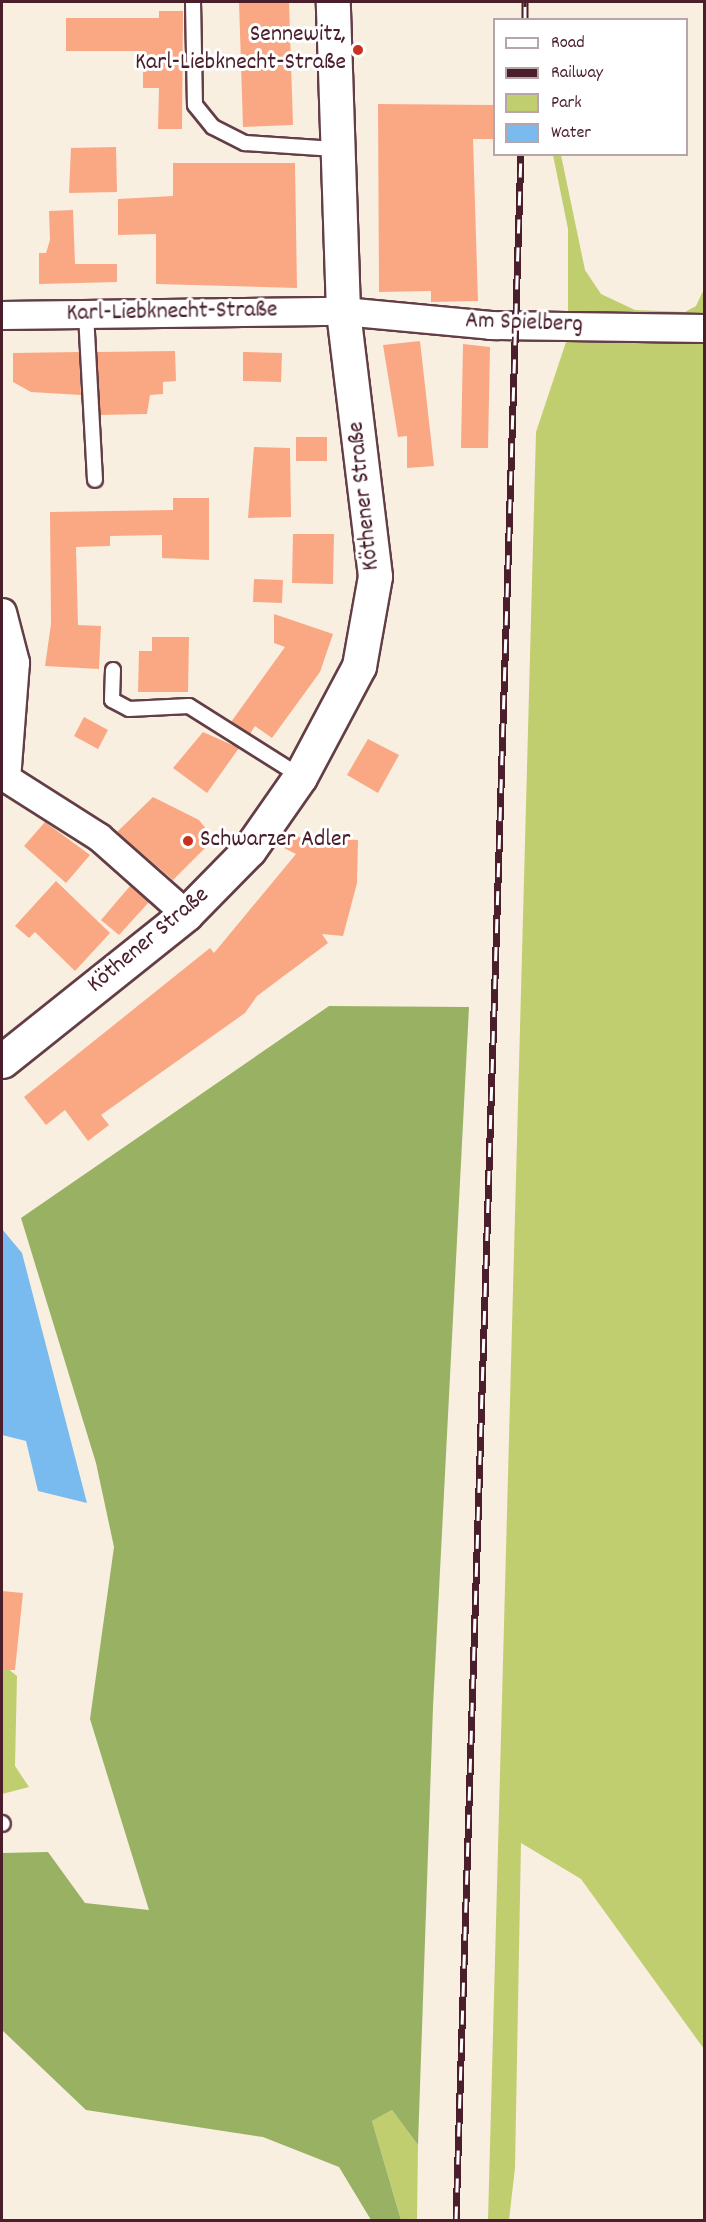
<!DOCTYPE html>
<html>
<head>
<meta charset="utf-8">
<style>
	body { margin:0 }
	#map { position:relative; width:706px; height:2222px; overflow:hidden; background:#f9efe1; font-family:Dekko,sans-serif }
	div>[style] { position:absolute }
	.green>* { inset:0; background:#c1ce70 }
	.forest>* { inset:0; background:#98b162 }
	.water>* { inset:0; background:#79bbee }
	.building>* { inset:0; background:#faa883 }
	.roads { filter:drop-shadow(2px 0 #643e46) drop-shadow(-2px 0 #643e46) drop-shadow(0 2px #643e46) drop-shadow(0 -2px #643e46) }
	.lane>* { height:14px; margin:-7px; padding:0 7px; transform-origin:7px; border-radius:7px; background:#fff }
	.street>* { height:27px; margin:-13.5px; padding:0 13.5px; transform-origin:13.5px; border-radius:13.5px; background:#fff }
	.secondary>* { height:33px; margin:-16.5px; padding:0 16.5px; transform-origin:16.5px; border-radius:16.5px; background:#fff }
	.rail>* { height:7px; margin-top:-3.5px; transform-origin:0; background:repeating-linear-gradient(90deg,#fff 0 14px,#4a1f2b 0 28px); box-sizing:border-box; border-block:2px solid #4a1f2b }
	.dots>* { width:16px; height:16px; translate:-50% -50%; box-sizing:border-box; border:3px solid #fff; border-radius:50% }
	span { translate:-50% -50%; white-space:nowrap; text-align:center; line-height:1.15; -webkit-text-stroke:6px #fff; paint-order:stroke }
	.poi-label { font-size:24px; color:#4a1f2b }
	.right { translate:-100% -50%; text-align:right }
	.left { translate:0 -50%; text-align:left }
	.street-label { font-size:24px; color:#4a1f2b }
	.frame { position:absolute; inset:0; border:3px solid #4a1f2b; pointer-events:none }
	.legend { position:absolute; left:493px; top:18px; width:195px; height:138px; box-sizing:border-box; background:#fff; border:2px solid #b7a5aa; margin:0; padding:8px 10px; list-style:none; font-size:18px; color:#4a1f2b }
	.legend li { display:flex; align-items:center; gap:12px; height:30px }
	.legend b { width:30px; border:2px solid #b7a5aa }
</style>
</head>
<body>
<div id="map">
	<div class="green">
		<i style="clip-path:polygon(553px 155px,561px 155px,585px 270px,601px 294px,635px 310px,685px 312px,696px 306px,704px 289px,704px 323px,568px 320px,568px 229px)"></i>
		<i style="clip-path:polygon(567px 339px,704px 339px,704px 2049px,581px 1879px,521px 1843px,515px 2168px,509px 2220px,488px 2220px,536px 432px)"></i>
		<i style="clip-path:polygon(2px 1664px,17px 1676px,15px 1766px,29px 1787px,2px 1794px)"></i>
		<i style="clip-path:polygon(392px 2110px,418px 2145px,417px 2220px,401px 2220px,372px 2121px)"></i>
	</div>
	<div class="forest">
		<i style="clip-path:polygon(329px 1006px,469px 1007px,433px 1707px,418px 2145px,392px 2110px,372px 2121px,401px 2220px,371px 2220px,339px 2167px,263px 2137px,86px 2110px,2px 2030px,2px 1853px,48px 1852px,85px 1903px,149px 1910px,90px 1719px,114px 1547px,96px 1463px,21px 1218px)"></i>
	</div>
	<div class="water">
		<i style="clip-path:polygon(2px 1229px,22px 1253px,87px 1503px,38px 1491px,26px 1441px,2px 1435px)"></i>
	</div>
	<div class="building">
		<i style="clip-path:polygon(239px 2px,289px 2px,293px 125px,243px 127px)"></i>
		<i style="clip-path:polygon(159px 11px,183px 11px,182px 129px,158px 129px,159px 88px,143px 88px,143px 51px,66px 51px,66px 18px,159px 18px)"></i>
		<i style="clip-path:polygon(378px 104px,493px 105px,493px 139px,473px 139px,478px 301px,431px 302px,431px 291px,379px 292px)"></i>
		<i style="clip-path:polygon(116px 147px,117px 192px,69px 193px,71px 148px)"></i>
		<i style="clip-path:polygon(173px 163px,295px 163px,297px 288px,156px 284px,156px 234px,118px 235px,118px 199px,173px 196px)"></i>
		<i style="clip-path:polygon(73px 210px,75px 264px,117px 264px,117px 282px,39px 284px,39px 253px,46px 253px,50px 240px,49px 211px)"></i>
		<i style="clip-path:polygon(420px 341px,434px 466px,407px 468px,407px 436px,398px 437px,383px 345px)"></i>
		<i style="clip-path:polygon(463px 344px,490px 347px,488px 448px,461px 448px)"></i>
		<i style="clip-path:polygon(175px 351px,176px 381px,163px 382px,163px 394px,150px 395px,147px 414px,100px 415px,97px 352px)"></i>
		<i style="clip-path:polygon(79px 352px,81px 395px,31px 392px,13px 382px,13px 353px)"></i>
		<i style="clip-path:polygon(243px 352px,282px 353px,281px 382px,243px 381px)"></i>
		<i style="clip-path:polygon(296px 437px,327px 437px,327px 461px,296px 461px)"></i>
		<i style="clip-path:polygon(254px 447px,290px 448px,291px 517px,248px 518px)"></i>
		<i style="clip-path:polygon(173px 498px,209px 498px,209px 560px,162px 558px,162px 535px,110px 536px,110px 546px,76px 547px,78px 625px,101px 626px,99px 669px,45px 666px,51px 624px,50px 512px,173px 510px)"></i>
		<i style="clip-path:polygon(293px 534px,334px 534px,333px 584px,292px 583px)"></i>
		<i style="clip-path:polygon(254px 579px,283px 580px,282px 603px,253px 602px)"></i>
		<i style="clip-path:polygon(274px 614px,333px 634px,320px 672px,272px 738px,255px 726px,250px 734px,231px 722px,285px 647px,274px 643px)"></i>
		<i style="clip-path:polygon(152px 637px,189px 637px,188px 692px,138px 692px,139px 651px,152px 651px)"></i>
		<i style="clip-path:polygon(84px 717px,108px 730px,98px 749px,74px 736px)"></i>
		<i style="clip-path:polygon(203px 732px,239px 748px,207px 793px,173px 768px)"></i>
		<i style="clip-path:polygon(368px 739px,399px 755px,378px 793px,347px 775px)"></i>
		<i style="clip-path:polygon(153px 797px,199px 820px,214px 839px,173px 880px,117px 832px)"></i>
		<i style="clip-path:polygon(45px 822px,90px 855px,66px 883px,24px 846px)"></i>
		<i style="clip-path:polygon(282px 836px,358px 840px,357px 883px,343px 936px,322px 934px,328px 943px,257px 996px,245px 1013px,101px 1115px,109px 1125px,88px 1141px,65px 1110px,46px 1125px,24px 1097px,210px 948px,214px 953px,296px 854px,276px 844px)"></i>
		<i style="clip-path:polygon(56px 881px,110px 933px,75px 971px,35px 932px,29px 938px,15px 926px)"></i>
		<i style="clip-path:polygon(130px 886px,149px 902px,119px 935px,101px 920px)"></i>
		<i style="clip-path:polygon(2px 1591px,23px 1593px,15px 1670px,2px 1670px)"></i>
	</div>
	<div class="roads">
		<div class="lane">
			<i style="left:193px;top:2px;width:103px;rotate:88.9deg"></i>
			<i style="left:195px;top:105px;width:28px;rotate:51deg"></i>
			<i style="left:213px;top:127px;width:36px;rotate:27deg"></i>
			<i style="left:245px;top:143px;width:90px;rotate:3.8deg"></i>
			<i style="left:86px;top:314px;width:166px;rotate:86.9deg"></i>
			<i style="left:113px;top:670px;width:30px;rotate:92deg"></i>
			<i style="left:112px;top:700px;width:19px;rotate:28deg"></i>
			<i style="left:129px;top:709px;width:60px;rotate:-2.9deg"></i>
			<i style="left:189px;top:706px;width:131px;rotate:32.2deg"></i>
			<i style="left:2px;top:1823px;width:1px;rotate:45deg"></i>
		</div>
		<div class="street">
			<i style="left:2px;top:315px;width:341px;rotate:-0.7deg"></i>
			<i style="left:343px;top:311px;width:148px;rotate:5.4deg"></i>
			<i style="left:490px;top:325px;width:214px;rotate:0.8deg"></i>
			<i style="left:2px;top:612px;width:52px;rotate:75.4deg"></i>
			<i style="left:15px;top:662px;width:116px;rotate:94.4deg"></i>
			<i style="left:6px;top:778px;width:110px;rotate:32.4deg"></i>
			<i style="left:99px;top:837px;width:116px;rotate:41.5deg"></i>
		</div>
		<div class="secondary">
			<i style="left:2px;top:1061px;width:236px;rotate:-38.6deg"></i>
			<i style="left:186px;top:914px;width:90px;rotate:-45.5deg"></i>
			<i style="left:249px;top:850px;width:89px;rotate:-55.1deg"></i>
			<i style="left:300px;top:777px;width:126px;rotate:-62deg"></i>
			<i style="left:359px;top:666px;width:91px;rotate:-79.9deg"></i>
			<i style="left:375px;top:576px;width:267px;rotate:-96.9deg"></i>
			<i style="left:343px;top:311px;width:309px;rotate:-91.9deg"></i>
		</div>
	</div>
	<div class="rail">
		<i style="left:525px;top:20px;width:18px;rotate:-90deg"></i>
		<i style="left:456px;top:2220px;width:2067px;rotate:-88.2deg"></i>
	</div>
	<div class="dots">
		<i style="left:358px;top:50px;background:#c8321e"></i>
		<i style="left:188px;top:841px;background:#c8321e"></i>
	</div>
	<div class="poi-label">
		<span class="right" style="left:346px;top:50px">Sennewitz,<br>Karl-Liebknecht-Straße</span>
		<span class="left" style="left:200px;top:841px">Schwarzer Adler</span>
	</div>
	<div class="street-label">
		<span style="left:172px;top:313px;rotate:-1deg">Karl-Liebknecht-Straße</span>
		<span style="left:524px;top:324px;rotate:2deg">Am Spielberg</span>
		<span style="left:365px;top:496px;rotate:-96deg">Köthener Straße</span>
		<span style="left:149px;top:941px;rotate:-40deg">Köthener Straße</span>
	</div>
	<div class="frame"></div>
	<ul class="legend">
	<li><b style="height:8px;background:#fff"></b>Road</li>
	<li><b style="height:8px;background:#4a1f2b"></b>Railway</li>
	<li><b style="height:16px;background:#c1ce70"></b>Park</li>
	<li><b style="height:16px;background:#79bbee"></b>Water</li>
	</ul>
</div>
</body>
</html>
